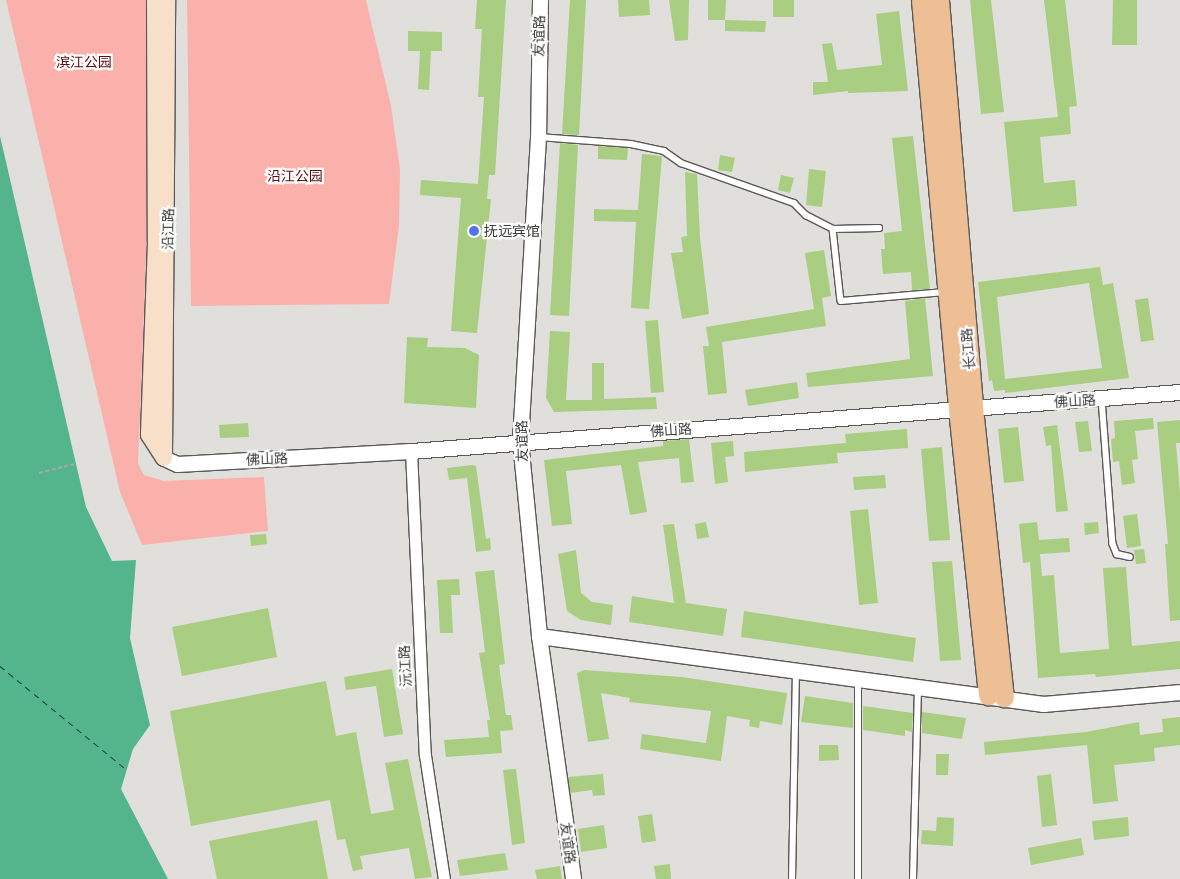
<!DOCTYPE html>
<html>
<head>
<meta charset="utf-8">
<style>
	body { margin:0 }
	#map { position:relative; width:1180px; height:879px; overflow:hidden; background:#e0dfdc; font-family:Montserrat,"Noto Sans SC",sans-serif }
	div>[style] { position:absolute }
	.green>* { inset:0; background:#fbb1ab }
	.water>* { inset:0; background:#54b58d }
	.ferry>* { height:1px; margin-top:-0.5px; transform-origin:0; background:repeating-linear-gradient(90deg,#1d4735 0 6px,transparent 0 11px) }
	.building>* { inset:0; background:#a9ce81 }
	.path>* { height:2px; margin-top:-1px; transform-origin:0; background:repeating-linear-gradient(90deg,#aaa9a7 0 4px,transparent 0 6.5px) }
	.roads { filter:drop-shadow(1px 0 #595856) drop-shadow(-1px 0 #595856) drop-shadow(0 1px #595856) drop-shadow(0 -1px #595856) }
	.service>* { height:5.5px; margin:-2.75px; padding:0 2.75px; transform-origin:2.75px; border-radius:2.75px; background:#fff }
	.minor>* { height:11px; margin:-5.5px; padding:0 5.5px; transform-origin:5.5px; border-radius:5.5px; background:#fff }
	.tertiary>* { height:15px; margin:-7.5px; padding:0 7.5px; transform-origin:7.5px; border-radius:7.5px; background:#fff }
	.secondary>* { height:16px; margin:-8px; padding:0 8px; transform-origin:8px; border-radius:8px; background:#f7dfca }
	.primary>* { height:19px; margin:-9.5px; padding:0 9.5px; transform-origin:9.5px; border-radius:9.5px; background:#eebe95 }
	.dots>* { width:14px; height:14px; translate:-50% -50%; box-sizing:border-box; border:2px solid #fff; border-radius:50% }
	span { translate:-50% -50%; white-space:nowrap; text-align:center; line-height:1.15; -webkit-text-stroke:4.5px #fff; paint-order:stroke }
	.street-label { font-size:14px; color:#3c3c3b }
	.park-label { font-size:14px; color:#5d0d11 }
	.poi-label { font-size:14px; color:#3c3c3b }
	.left { translate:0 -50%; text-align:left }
</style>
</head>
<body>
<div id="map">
	<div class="green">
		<i style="clip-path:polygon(6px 0,146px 0,147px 234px,138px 464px,144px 475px,164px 481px,264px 477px,268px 531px,142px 545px,120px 492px)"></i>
		<i style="clip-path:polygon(187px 0,366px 0,391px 106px,400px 169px,399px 226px,389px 304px,191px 306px)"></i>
	</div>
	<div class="water">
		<i style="clip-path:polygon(0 136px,86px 507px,112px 561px,136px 560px,130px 638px,150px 725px,133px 749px,121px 789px,168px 879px,0 879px)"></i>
	</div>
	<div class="ferry">
		<i style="left:0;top:666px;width:164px;rotate:39.3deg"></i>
	</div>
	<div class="building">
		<i style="clip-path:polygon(477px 0,506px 0,495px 175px,489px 175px,487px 199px,491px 199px,477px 333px,451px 331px,461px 198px,420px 195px,421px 180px,478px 184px,484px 97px,478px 97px,482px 29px,475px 29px)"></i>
		<i style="clip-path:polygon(570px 0,586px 0,579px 135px,562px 134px)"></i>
		<i style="clip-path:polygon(618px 0,649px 0,650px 15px,619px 17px)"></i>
		<i style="clip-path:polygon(669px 0,689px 0,688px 40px,675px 41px)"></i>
		<i style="clip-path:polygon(708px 0,726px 0,725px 20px,708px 20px)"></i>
		<i style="clip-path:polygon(773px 0,794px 0,794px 17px,773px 17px)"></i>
		<i style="clip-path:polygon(970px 0,991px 0,1004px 112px,981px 114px)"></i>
		<i style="clip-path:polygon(1044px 0,1065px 0,1077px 106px,1069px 107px,1071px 134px,1040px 137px,1044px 183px,1075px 180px,1077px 206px,1013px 212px,1004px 122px,1058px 117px)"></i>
		<i style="clip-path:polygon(1113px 0,1137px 0,1137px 45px,1112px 45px)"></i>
		<i style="clip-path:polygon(899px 11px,908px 91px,848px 93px,848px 91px,813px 95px,813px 82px,828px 82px,822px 44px,832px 43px,837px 70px,882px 65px,876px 14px)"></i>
		<i style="clip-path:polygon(725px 20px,766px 21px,765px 32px,725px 31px)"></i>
		<i style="clip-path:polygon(408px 31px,442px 32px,442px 51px,431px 51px,429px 90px,418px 89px,420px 51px,408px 51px)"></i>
		<i style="clip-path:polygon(913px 136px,930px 289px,912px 290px,911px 272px,883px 274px,881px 249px,885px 249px,884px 233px,902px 231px,892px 138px)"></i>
		<i style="clip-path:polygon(560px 143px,578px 145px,569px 316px,550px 315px)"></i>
		<i style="clip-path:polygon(598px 146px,628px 148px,627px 160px,598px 159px)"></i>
		<i style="clip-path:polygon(642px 154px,662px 156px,649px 309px,631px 308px,636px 222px,594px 221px,594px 209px,638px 210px)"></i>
		<i style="clip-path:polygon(720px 155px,735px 158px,732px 172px,718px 170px)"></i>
		<i style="clip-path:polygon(809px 169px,826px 171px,822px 207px,806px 205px)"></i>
		<i style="clip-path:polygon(685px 172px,697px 174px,700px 238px,709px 314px,682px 319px,671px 253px,683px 252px,681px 237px,687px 236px)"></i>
		<i style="clip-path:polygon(781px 175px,794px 178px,790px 193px,778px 190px)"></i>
		<i style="clip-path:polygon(824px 250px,831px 296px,822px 298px,826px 326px,722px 342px,727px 393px,708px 395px,703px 346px,709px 346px,706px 327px,814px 309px,805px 253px)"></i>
		<i style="clip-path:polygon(evenodd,1100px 267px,1103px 285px,1113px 283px,1129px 378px,1005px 393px,1005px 390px,994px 391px,992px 380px,989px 381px,978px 282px,1100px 267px,1089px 283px,1102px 368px,1005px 379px,997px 297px,1089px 283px)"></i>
		<i style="clip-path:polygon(925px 298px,933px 376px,808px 387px,806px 373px,910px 359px,905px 301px)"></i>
		<i style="clip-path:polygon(1148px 298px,1154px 340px,1141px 342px,1135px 300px)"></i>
		<i style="clip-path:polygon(658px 320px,664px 392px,651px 393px,645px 321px)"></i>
		<i style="clip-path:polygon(550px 331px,570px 332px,566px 400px,592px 400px,592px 363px,604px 363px,604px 399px,656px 397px,657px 409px,554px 412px,546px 398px)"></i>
		<i style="clip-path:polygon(407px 337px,428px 338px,427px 347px,465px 348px,479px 355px,476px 408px,404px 403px)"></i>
		<i style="clip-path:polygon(797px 382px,799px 398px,748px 406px,745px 390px)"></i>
		<i style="clip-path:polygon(1153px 418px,1154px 429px,1135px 431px,1138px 459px,1132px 460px,1135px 483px,1122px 485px,1119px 461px,1113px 462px,1111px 439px,1115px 438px,1114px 421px)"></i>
		<i style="clip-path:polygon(1180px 420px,1180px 443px,1176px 443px,1180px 493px,1180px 620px,1170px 621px,1165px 544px,1168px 544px,1157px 422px)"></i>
		<i style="clip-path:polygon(1088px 421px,1092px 451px,1079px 452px,1075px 422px)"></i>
		<i style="clip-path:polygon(248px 423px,249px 437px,220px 438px,219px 425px)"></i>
		<i style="clip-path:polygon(1057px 425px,1068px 511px,1056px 512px,1051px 445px,1046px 446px,1043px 427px)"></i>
		<i style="clip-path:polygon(1018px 427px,1024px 481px,1004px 483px,998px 429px)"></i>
		<i style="clip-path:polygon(907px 429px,908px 448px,837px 453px,838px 463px,745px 472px,744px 452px,846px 443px,845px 434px)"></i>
		<i style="clip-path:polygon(689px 439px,694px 482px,681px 483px,679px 458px,638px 462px,647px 512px,630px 515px,621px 465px,566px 471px,572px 524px,552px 526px,544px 460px,663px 446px,663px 441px)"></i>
		<i style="clip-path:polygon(733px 441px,734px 456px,725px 457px,728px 482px,715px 484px,711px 443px)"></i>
		<i style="clip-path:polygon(942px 447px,950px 540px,929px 541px,921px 449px)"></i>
		<i style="clip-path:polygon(472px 465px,476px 466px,486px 539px,490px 538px,491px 550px,476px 552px,467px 478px,449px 480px,447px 468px)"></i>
		<i style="clip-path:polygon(885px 475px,886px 488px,854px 490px,853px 477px)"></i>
		<i style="clip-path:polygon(868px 509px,878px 603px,859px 605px,850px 511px)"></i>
		<i style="clip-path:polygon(1137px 514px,1141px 546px,1127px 548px,1123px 516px)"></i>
		<i style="clip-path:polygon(706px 522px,709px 537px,697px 539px,695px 524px)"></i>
		<i style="clip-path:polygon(1037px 522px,1039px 540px,1069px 538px,1070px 552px,1040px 554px,1042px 576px,1054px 575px,1060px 653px,1109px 649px,1103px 568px,1126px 567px,1132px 646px,1180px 641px,1180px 669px,1096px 677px,1095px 674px,1038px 678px,1030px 562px,1023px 563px,1019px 524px)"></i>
		<i style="clip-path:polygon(1098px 522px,1099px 533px,1085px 535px,1084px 523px)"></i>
		<i style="clip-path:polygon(674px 524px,686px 603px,727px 609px,723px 636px,629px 622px,632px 596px,674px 603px,663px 525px)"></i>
		<i style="clip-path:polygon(266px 534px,267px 544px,251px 546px,250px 535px)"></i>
		<i style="clip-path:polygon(1144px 549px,1146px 563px,1136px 564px,1134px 550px)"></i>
		<i style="clip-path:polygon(576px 550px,581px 593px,592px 602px,613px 605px,611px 625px,581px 620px,567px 611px,558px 554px)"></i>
		<i style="clip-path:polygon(952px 561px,961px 660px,940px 661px,932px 562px)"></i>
		<i style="clip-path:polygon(494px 570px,505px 664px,499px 665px,506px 715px,511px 715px,513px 730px,500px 731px,502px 753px,446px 757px,444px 740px,489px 737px,487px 720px,490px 720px,479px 653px,485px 652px,475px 572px)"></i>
		<i style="clip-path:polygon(459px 579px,460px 595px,451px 595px,453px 633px,440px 633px,437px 580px)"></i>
		<i style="clip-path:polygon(268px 608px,277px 657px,182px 676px,172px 627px)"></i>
		<i style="clip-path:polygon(744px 611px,916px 638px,913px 662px,741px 637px)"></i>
		<i style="clip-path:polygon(392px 669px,403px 734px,384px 737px,376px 686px,346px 690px,344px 677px)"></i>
		<i style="clip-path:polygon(584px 670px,682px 677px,787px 693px,782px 725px,760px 721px,759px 728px,749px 726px,750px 720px,727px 716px,721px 761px,640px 749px,642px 734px,706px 743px,711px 711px,629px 702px,630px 698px,601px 693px,609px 739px,588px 742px,577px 673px)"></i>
		<i style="clip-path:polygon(326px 681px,336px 736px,356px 732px,371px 814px,394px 810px,385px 763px,408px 759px,432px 877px,415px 879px,409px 848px,360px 856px,363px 869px,353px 871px,345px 839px,337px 840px,330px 800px,191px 826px,170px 711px)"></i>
		<i style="clip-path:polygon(805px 696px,853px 703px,853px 728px,801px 722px)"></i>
		<i style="clip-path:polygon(863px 706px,913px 713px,912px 732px,905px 730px,905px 736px,863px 730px)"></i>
		<i style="clip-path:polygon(922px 712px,966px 718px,962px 739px,922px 733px)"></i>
		<i style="clip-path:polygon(1180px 717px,1180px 745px,1154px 748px,1155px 761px,1114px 765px,1118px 801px,1093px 804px,1087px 745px,985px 755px,984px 742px,1086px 732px,1139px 722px,1140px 735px,1163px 732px,1162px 719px)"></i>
		<i style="clip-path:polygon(819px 745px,838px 745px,839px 760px,819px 761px)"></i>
		<i style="clip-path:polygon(936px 754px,949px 754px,948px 775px,936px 775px)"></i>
		<i style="clip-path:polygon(516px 769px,525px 843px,512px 845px,503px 770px)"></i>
		<i style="clip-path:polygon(603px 774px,605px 795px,593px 796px,592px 790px,570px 793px,568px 777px)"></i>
		<i style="clip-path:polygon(1051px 774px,1057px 825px,1042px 827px,1037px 776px)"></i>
		<i style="clip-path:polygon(652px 814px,656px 841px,642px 843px,638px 816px)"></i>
		<i style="clip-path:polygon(937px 817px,954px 818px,953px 846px,921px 844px,922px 830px,936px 831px)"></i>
		<i style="clip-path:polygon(1128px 817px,1129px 836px,1094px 840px,1092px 821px)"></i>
		<i style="clip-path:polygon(317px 820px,328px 879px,217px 879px,209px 841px)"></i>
		<i style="clip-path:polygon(604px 825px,607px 848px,581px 852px,578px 829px)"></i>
		<i style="clip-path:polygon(1081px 838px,1084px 855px,1031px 865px,1028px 848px)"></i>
		<i style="clip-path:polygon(505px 853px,508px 870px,460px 876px,457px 860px)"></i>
		<i style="clip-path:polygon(670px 864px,671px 879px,656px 879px,654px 866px)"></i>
		<i style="clip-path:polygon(560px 866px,562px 879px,537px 879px,535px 870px)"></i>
	</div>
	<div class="path">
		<i style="left:39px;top:473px;width:38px;rotate:-14deg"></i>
	</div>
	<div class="roads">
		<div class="service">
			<i style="left:539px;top:137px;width:92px;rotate:4.4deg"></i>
			<i style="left:631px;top:144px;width:34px;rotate:12deg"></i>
			<i style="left:664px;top:151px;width:21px;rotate:35deg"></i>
			<i style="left:681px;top:163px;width:120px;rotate:19.5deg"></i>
			<i style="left:794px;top:203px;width:17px;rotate:45deg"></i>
			<i style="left:806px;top:215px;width:30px;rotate:27deg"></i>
			<i style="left:833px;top:229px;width:72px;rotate:83.7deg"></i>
			<i style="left:841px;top:301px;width:104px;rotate:-4.9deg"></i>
			<i style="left:833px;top:229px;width:46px;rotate:-1.2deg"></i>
			<i style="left:1102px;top:399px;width:145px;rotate:85.7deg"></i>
			<i style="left:1113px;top:544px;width:11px;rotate:68deg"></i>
			<i style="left:1117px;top:554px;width:13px;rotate:13deg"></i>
			<i style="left:858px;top:681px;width:198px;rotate:90deg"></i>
			<i style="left:792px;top:879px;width:207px;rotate:-88.9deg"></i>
			<i style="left:913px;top:879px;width:190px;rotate:-88.5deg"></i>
		</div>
		<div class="minor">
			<i style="left:411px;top:451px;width:304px;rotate:87.4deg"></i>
			<i style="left:425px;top:755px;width:125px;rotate:81.3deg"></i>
		</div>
		<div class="tertiary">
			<i style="left:540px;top:0;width:137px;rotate:90.8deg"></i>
			<i style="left:538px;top:137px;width:305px;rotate:93.4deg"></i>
			<i style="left:520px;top:441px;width:196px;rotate:84.4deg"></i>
			<i style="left:539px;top:636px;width:245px;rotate:82deg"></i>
			<i style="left:164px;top:458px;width:14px;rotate:25deg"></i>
			<i style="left:177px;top:464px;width:234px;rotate:-3.2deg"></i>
			<i style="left:411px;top:451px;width:771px;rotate:-4.39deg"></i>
			<i style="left:539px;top:636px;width:509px;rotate:7.68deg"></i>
			<i style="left:1043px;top:704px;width:138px;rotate:-5deg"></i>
		</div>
		<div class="secondary">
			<i style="left:155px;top:0;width:242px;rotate:89.8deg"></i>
			<i style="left:156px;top:242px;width:193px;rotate:92.1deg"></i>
			<i style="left:149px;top:435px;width:27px;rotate:57deg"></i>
			<i style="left:164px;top:458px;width:458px;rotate:-89.6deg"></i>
		</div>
		<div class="primary">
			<i style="left:921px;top:0;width:411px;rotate:84.8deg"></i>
			<i style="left:958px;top:409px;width:288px;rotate:84deg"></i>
			<i style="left:939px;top:0;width:409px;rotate:85.2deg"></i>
			<i style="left:973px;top:408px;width:291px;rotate:83.9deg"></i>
		</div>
	</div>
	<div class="dots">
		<i style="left:474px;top:231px;background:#5475ea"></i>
	</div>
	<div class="street-label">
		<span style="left:539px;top:36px;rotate:-89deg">友谊路</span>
		<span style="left:168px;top:229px;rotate:-89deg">沿江路</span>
		<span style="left:968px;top:349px;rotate:-95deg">长江路</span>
		<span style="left:1075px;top:401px;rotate:-4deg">佛山路</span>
		<span style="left:671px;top:430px;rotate:-4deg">佛山路</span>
		<span style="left:522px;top:441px;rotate:-91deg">友谊路</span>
		<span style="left:267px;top:459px;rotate:-3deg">佛山路</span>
		<span style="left:405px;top:666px;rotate:-93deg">沅江路</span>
		<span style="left:568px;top:843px;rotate:82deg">友谊路</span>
	</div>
	<div class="park-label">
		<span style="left:84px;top:62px">滨江公园</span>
		<span style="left:295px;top:176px">沿江公园</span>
	</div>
	<div class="poi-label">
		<span class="left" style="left:484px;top:231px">抚远宾馆</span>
	</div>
</div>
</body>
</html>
